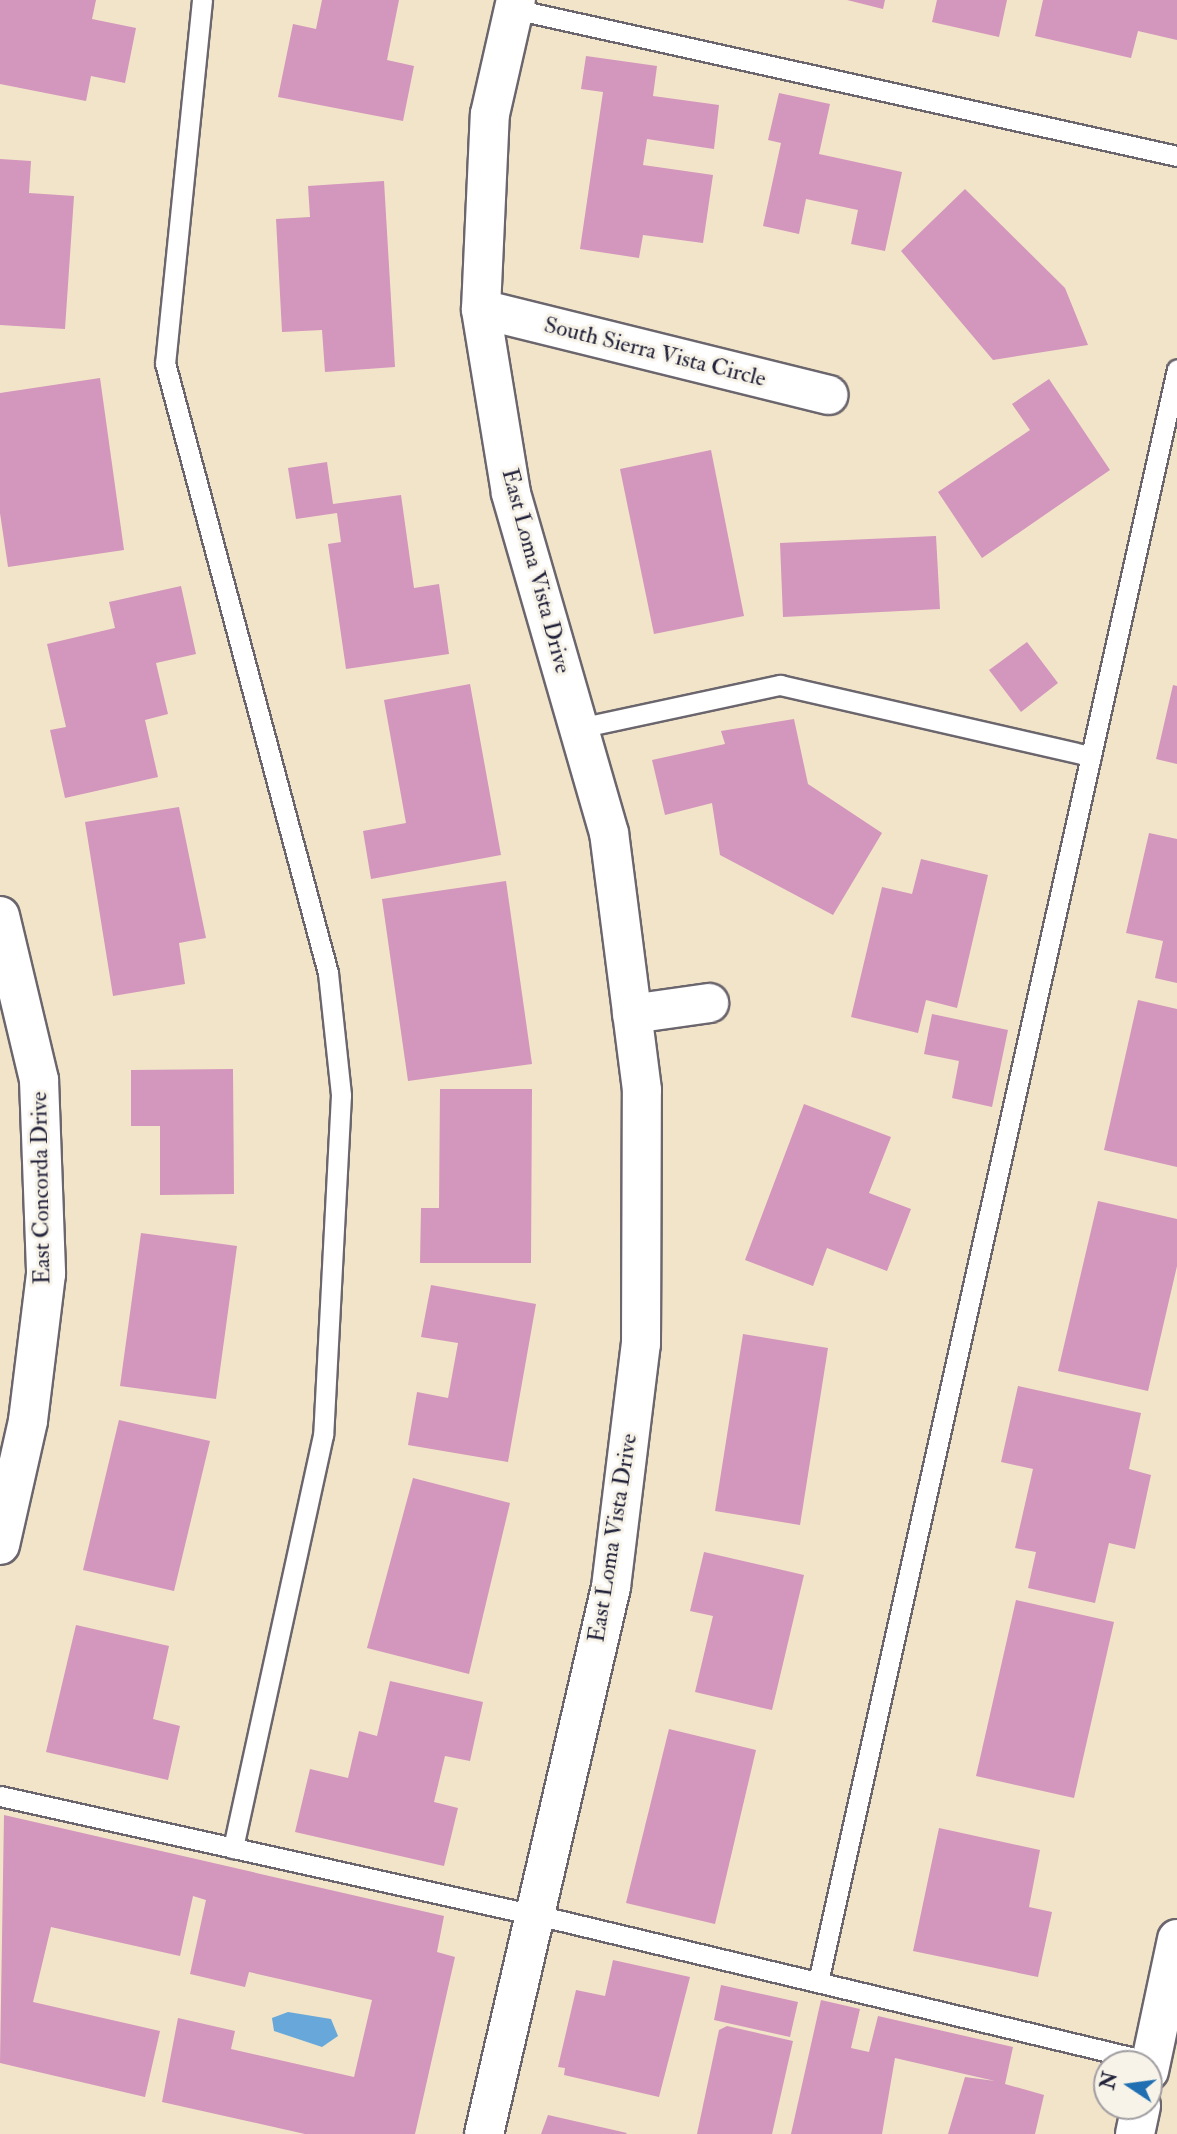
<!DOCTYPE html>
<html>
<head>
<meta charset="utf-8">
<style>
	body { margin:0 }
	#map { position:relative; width:1177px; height:2134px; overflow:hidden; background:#f2e4c9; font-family:"IM FELL Double Pica",serif }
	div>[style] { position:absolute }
	.water>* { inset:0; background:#67a7da }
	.building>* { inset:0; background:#d396bc }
	.roads { filter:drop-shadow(2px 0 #6b666d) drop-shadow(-2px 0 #6b666d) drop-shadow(0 2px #6b666d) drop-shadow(0 -2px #6b666d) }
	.lane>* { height:19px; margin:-9.5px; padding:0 9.5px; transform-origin:9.5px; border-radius:9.5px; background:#fff }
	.street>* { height:38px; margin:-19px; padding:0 19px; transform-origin:19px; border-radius:19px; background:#fff }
	.secondary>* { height:38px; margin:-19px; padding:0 19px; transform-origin:19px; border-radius:19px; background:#fff }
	span { translate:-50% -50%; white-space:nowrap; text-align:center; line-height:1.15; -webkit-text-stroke:6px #f7f3e8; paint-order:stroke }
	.street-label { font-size:23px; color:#22223b }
	.north { position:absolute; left:1093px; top:2050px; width:70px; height:70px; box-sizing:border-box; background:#f7f3e8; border:2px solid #a29fa3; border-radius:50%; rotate:283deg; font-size:19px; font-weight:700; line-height:28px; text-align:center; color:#22223b }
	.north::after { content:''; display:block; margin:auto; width:24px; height:32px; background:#1f6fb2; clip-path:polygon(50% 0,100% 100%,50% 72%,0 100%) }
</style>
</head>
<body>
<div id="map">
	<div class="water">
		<i style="clip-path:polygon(288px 2012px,331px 2019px,338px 2036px,322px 2047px,274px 2031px,272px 2018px)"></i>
	</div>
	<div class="building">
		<i style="clip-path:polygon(0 0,96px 0,92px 19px,136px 28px,125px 83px,91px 76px,86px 101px,0 84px)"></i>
		<i style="clip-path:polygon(322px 0,399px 0,387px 60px,414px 66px,403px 121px,278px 97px,293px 24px,316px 29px)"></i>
		<i style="clip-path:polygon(847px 0,885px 0,883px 9px)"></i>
		<i style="clip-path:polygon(937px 0,1007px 0,999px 37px,932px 22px)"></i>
		<i style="clip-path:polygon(1043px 0,1177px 0,1177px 40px,1138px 31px,1131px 58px,1035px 36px)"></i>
		<i style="clip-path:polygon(586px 56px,657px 66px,653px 96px,719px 105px,714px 149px,647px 139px,643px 165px,713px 175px,703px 243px,643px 235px,639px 258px,580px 249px,603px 92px,581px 89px)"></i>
		<i style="clip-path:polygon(779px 93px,830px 104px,819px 154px,902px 172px,885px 251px,851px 244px,858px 210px,806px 199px,799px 234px,763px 226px,781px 143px,768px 140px)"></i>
		<i style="clip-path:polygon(0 159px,31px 161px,29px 193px,74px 196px,65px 329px,0 325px)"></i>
		<i style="clip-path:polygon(384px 181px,395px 367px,325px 372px,322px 330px,282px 332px,276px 219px,310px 217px,308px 186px)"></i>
		<i style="clip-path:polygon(965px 189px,1065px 288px,1088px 345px,993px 360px,901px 251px)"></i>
		<i style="clip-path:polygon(100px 378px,124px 550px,8px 567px,0 513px,0 393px)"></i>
		<i style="clip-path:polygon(1049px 379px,1110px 470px,982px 558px,938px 492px,1030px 430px,1012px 404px)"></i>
		<i style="clip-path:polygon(711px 450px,744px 616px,654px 634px,620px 469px)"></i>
		<i style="clip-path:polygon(327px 462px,333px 504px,401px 495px,414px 588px,439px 584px,449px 654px,346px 669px,328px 544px,341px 542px,337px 513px,296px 519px,288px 468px)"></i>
		<i style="clip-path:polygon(936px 536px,940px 609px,783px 617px,780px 543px)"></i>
		<i style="clip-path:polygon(181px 586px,196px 654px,156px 663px,168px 714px,145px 720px,158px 777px,65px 798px,50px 730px,66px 727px,47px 644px,115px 628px,109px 602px)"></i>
		<i style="clip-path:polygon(1027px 642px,1058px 683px,1021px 712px,989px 670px)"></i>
		<i style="clip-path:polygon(470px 684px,501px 855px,371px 879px,363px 831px,406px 823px,384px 700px)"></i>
		<i style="clip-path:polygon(1173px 685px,1177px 686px,1177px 764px,1156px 759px)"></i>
		<i style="clip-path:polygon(794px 719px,808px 784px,882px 833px,833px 915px,720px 855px,712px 803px,665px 815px,652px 760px,725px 744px,721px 731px)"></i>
		<i style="clip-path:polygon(179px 807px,206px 938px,179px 943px,185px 984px,113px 996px,85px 822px)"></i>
		<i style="clip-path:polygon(1149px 833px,1177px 839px,1177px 983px,1155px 978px,1163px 941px,1126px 933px)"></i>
		<i style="clip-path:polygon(921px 859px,988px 875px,957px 1008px,926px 1000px,918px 1033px,851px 1017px,882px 887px,912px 894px)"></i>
		<i style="clip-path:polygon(506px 881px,532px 1064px,408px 1081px,382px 899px)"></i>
		<i style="clip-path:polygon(1138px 1000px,1177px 1009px,1177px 1167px,1104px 1150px)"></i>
		<i style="clip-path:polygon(932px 1014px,1008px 1030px,992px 1107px,952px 1098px,959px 1061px,924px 1054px)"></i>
		<i style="clip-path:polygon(233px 1069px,234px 1194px,160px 1195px,160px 1126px,131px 1126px,131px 1070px)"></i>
		<i style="clip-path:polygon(440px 1089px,532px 1089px,531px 1263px,420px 1263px,421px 1208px,439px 1208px)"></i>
		<i style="clip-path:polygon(804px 1104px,891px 1137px,869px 1193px,911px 1209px,887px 1271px,827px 1248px,813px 1286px,745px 1260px)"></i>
		<i style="clip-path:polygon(1098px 1201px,1177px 1219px,1177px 1266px,1148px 1391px,1058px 1371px)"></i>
		<i style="clip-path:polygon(141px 1233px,237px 1246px,216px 1399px,120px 1386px)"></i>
		<i style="clip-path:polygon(431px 1285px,536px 1304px,508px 1462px,408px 1445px,417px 1392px,448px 1398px,458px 1343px,421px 1337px)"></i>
		<i style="clip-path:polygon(743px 1334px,828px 1348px,800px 1525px,715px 1511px)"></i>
		<i style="clip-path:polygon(1018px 1386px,1141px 1413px,1129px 1469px,1151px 1475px,1135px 1549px,1109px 1543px,1095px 1603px,1028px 1588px,1036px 1552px,1015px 1548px,1033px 1469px,1001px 1462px)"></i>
		<i style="clip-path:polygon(119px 1420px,210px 1441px,174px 1591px,83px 1570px)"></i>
		<i style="clip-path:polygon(413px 1478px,510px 1503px,469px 1674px,367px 1648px)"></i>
		<i style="clip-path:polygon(704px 1552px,804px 1575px,772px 1710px,695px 1692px,713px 1616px,690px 1611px)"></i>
		<i style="clip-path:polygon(1016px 1600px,1114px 1622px,1074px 1798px,976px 1776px)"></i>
		<i style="clip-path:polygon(76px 1625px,169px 1646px,153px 1719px,180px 1726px,168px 1780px,46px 1752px)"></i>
		<i style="clip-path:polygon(390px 1681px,483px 1702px,470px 1761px,445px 1756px,434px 1802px,458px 1808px,444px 1866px,295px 1832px,310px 1769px,348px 1778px,359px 1731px,377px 1736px)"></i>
		<i style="clip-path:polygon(669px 1729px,756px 1750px,715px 1924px,626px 1903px)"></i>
		<i style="clip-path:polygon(4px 1815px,444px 1916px,437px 1952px,455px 1957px,415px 2134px,305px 2134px,162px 2102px,178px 2018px,235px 2031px,231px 2049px,354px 2077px,372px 2000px,249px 1972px,245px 1987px,190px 1974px,206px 1900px,193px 1896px,180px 1956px,51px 1927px,33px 2002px,160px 2031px,145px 2097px,0 2063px)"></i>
		<i style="clip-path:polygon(939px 1828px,1040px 1850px,1029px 1907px,1052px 1912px,1038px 1977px,913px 1951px)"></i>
		<i style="clip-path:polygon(613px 1960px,690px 1977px,659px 2097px,564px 2075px,565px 2068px,558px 2067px,576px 1990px,605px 1996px)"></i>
		<i style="clip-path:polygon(721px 1985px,798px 2002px,790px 2037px,714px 2020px)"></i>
		<i style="clip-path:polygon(821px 2000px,860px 2009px,851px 2048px,869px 2052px,878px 2016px,1013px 2047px,1005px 2084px,1044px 2095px,1035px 2134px,948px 2134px,965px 2077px,995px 2081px,895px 2058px,882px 2134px,791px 2134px)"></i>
		<i style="clip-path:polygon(727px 2026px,793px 2041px,772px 2134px,697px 2134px,719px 2030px)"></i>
		<i style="clip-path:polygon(548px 2115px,627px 2133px,626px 2134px,541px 2134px)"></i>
	</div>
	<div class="roads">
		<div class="lane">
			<i style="left:202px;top:0;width:365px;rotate:95.8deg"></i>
			<i style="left:165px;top:363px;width:631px;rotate:75.04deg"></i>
			<i style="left:328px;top:973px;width:123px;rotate:83.9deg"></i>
			<i style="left:341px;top:1095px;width:340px;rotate:93deg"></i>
			<i style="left:323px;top:1435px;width:423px;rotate:102.3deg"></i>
			<i style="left:514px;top:9px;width:679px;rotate:12.5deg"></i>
			<i style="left:579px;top:728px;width:206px;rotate:-12.1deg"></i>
			<i style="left:780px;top:685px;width:319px;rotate:12.9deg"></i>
			<i style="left:0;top:1796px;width:576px;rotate:12.54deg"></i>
			<i style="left:562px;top:1921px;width:606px;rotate:13.46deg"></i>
			<i style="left:818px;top:1982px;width:1652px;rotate:-77.45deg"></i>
		</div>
		<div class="street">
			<i style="left:481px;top:309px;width:358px;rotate:13.9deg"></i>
			<i style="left:0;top:916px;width:169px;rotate:76.6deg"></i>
			<i style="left:39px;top:1080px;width:194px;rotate:87.9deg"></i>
			<i style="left:46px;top:1274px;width:148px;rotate:97deg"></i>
			<i style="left:28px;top:1421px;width:127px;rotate:102.7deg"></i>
			<i style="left:632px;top:1014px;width:78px;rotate:-8.1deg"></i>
			<i style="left:484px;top:2134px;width:562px;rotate:-76.93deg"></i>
			<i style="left:611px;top:1587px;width:245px;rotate:-83deg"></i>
			<i style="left:641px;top:1344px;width:254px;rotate:-89.8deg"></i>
			<i style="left:642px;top:1090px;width:259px;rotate:-97.3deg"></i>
			<i style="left:609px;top:833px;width:354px;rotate:-106.1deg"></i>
			<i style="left:511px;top:493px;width:186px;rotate:-99.3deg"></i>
			<i style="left:481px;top:309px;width:195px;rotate:-87.4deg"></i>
			<i style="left:490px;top:114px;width:117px;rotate:-77.2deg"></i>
		</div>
		<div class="secondary">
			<i style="left:1149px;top:2071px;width:135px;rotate:-78deg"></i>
			<i style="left:1135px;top:2134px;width:29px;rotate:-78deg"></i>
		</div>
	</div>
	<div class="street-label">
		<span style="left:655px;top:352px;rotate:14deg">South Sierra Vista Circle</span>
		<span style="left:536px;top:571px;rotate:75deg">East Loma Vista Drive</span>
		<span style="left:41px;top:1188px;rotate:-91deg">East Concorda Drive</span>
		<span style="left:613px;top:1538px;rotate:-81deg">East Loma Vista Drive</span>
	</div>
	<div class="north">N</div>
</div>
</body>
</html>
